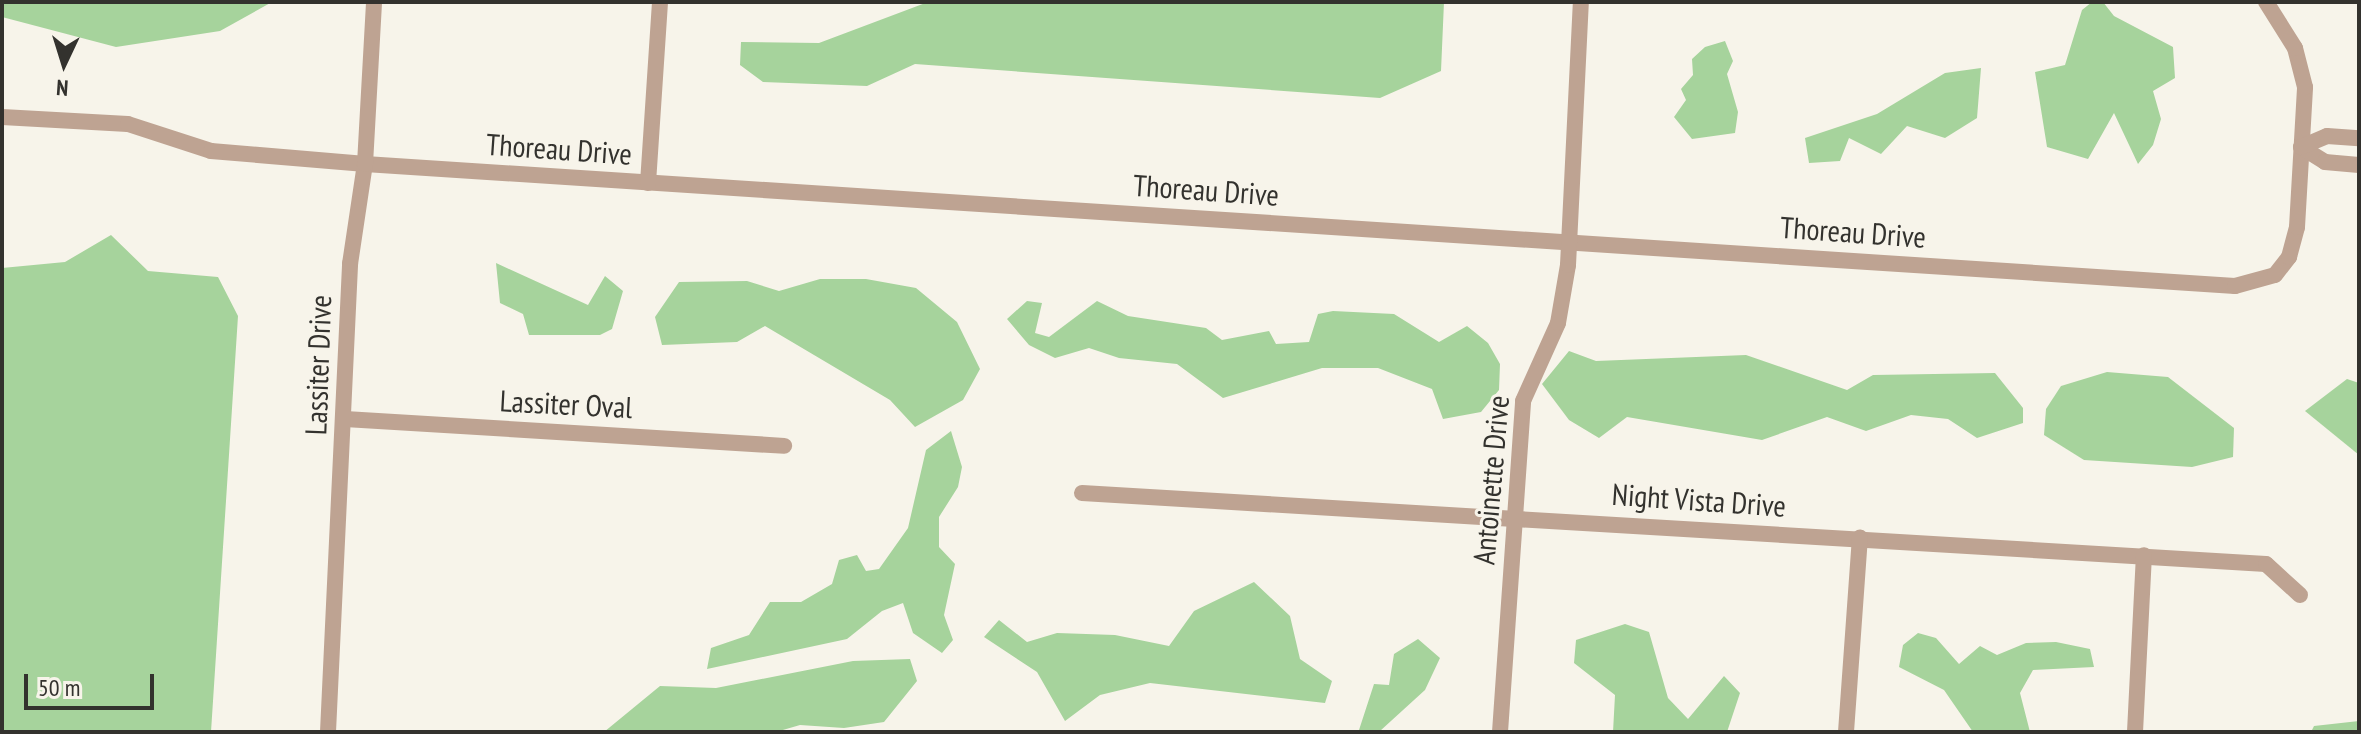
<!DOCTYPE html>
<html>
<head>
<meta charset="utf-8">
<style>
	body { margin:0 }
	#map { position:relative; width:2361px; height:734px; overflow:hidden; background:#f7f4ea; font-family:"PT Sans Narrow",sans-serif }
	div>[style] { position:absolute }
	.forest>* { inset:0; background:#a6d39c }
	.minor>* { height:16px; margin:-8px; padding:0 8px; transform-origin:8px; border-radius:8px; background:#bea392 }
	span { translate:-50% -50%; white-space:nowrap; text-align:center; line-height:1.15; -webkit-text-stroke:6px #f7f4ea; paint-order:stroke }
	.street-label { font-size:30px; color:#33322e }
	.frame { position:absolute; inset:0; border:4px solid #33322e; pointer-events:none }
	.north { position:absolute; left:24px; top:24px; width:80px; height:80px; -webkit-text-stroke:6px #f7f4ea; paint-order:stroke; rotate:184deg; font-size:22px; font-weight:700; line-height:32px; text-align:center; color:#33322e }
	.north::after { content:''; display:block; margin:auto; width:28px; height:36px; background:#33322e; clip-path:polygon(50% 0,100% 100%,50% 72%,0 100%) }
	.scale { position:absolute; left:24px; top:674px; width:130px; height:36px; box-sizing:border-box; border:4px solid #33322e; border-top:0; padding-left:10px; font-size:24px; line-height:28px; white-space:nowrap; color:#33322e; -webkit-text-stroke:6px #f7f4ea; paint-order:stroke }
</style>
</head>
<body>
<div id="map">
	<div class="forest">
		<i style="clip-path:polygon(2px 2px,272px 2px,220px 31px,116px 47px,2px 17px)"></i>
		<i style="clip-path:polygon(928px 2px,1444px 2px,1441px 71px,1380px 98px,915px 64px,867px 86px,763px 82px,740px 65px,741px 42px,819px 43px)"></i>
		<i style="clip-path:polygon(2092px 2px,2103px 2px,2114px 16px,2173px 47px,2175px 78px,2153px 91px,2161px 119px,2153px 145px,2138px 164px,2114px 113px,2088px 159px,2047px 147px,2035px 72px,2065px 65px,2082px 10px)"></i>
		<i style="clip-path:polygon(1725px 41px,1733px 61px,1727px 74px,1738px 112px,1735px 133px,1692px 139px,1674px 117px,1686px 100px,1681px 89px,1693px 75px,1692px 59px,1705px 47px)"></i>
		<i style="clip-path:polygon(1981px 68px,1977px 118px,1945px 138px,1907px 126px,1881px 154px,1849px 138px,1840px 161px,1809px 163px,1805px 138px,1877px 114px,1945px 73px)"></i>
		<i style="clip-path:polygon(111px 235px,148px 271px,218px 277px,238px 316px,211px 732px,2px 732px,2px 268px,65px 262px)"></i>
		<i style="clip-path:polygon(496px 263px,588px 305px,605px 276px,623px 291px,612px 329px,600px 335px,529px 335px,523px 314px,500px 303px)"></i>
		<i style="clip-path:polygon(820px 279px,866px 279px,916px 288px,957px 322px,980px 369px,963px 400px,915px 427px,890px 400px,765px 326px,737px 342px,662px 345px,655px 317px,679px 282px,747px 281px,779px 291px)"></i>
		<i style="clip-path:polygon(1027px 301px,1042px 303px,1035px 333px,1049px 337px,1097px 301px,1128px 316px,1206px 328px,1222px 340px,1269px 331px,1276px 344px,1309px 342px,1318px 314px,1333px 311px,1394px 314px,1439px 342px,1467px 326px,1488px 343px,1500px 364px,1499px 390px,1481px 412px,1443px 419px,1432px 389px,1378px 368px,1322px 368px,1223px 398px,1177px 364px,1119px 358px,1089px 348px,1055px 358px,1029px 345px,1007px 319px)"></i>
		<i style="clip-path:polygon(1569px 351px,1596px 361px,1746px 355px,1847px 390px,1873px 375px,1995px 373px,2023px 408px,2023px 423px,1977px 438px,1948px 419px,1911px 415px,1866px 431px,1827px 417px,1762px 440px,1627px 417px,1599px 438px,1569px 420px,1542px 384px)"></i>
		<i style="clip-path:polygon(2107px 372px,2168px 377px,2234px 428px,2233px 457px,2192px 467px,2084px 460px,2044px 435px,2046px 409px,2061px 386px)"></i>
		<i style="clip-path:polygon(2347px 379px,2359px 383px,2359px 455px,2305px 411px)"></i>
		<i style="clip-path:polygon(951px 431px,962px 467px,958px 487px,939px 517px,939px 547px,955px 564px,944px 615px,953px 640px,942px 653px,913px 633px,903px 603px,882px 611px,847px 639px,707px 669px,711px 648px,749px 635px,770px 602px,801px 602px,832px 584px,839px 560px,857px 555px,866px 571px,879px 569px,908px 528px,926px 450px)"></i>
		<i style="clip-path:polygon(1254px 582px,1290px 616px,1300px 659px,1332px 681px,1325px 703px,1150px 683px,1100px 695px,1065px 721px,1037px 672px,984px 637px,999px 620px,1027px 642px,1057px 633px,1115px 635px,1169px 646px,1194px 611px)"></i>
		<i style="clip-path:polygon(1625px 624px,1649px 632px,1668px 698px,1688px 719px,1724px 676px,1740px 693px,1727px 732px,1613px 732px,1615px 695px,1574px 663px,1576px 640px)"></i>
		<i style="clip-path:polygon(1918px 633px,1936px 638px,1959px 664px,1980px 646px,1997px 655px,2026px 643px,2056px 642px,2090px 649px,2094px 667px,2033px 670px,2020px 693px,2030px 732px,1973px 732px,1944px 690px,1899px 667px,1903px 645px)"></i>
		<i style="clip-path:polygon(1418px 639px,1440px 658px,1425px 690px,1380px 731px,1359px 730px,1374px 684px,1389px 685px,1394px 654px)"></i>
		<i style="clip-path:polygon(910px 659px,917px 681px,884px 722px,844px 728px,800px 725px,776px 732px,604px 732px,660px 686px,716px 688px,853px 661px)"></i>
		<i style="clip-path:polygon(2359px 721px,2359px 732px,2311px 732px,2314px 726px)"></i>
	</div>
	<div class="minor">
		<i style="left:2px;top:117px;width:126px;rotate:3.2deg"></i>
		<i style="left:128px;top:124px;width:87px;rotate:18deg"></i>
		<i style="left:211px;top:151px;width:155px;rotate:4.8deg"></i>
		<i style="left:365px;top:164px;width:1874px;rotate:3.73deg"></i>
		<i style="left:2235px;top:286px;width:41px;rotate:-15.4deg"></i>
		<i style="left:2275px;top:275px;width:23px;rotate:-52deg"></i>
		<i style="left:2289px;top:257px;width:31px;rotate:-75deg"></i>
		<i style="left:2297px;top:227px;width:140px;rotate:-86.7deg"></i>
		<i style="left:2305px;top:87px;width:40px;rotate:-104.4deg"></i>
		<i style="left:2295px;top:48px;width:54px;rotate:-122.2deg"></i>
		<i style="left:2301px;top:147px;width:28px;rotate:32deg"></i>
		<i style="left:2325px;top:162px;width:34px;rotate:5deg"></i>
		<i style="left:2301px;top:147px;width:28px;rotate:-23deg"></i>
		<i style="left:2327px;top:136px;width:32px;rotate:4deg"></i>
		<i style="left:648px;top:183px;width:181px;rotate:-86.2deg"></i>
		<i style="left:345px;top:419px;width:440px;rotate:3.5deg"></i>
		<i style="left:1082px;top:493px;width:1186px;rotate:3.43deg"></i>
		<i style="left:2266px;top:564px;width:46px;rotate:42.4deg"></i>
		<i style="left:328px;top:732px;width:469px;rotate:-87.3deg"></i>
		<i style="left:350px;top:264px;width:101px;rotate:-81.5deg"></i>
		<i style="left:365px;top:164px;width:162px;rotate:-86.8deg"></i>
		<i style="left:1500px;top:732px;width:332px;rotate:-86deg"></i>
		<i style="left:1523px;top:401px;width:85px;rotate:-65.8deg"></i>
		<i style="left:1558px;top:323px;width:59px;rotate:-80.2deg"></i>
		<i style="left:1568px;top:265px;width:263px;rotate:-87.2deg"></i>
		<i style="left:1846px;top:732px;width:195px;rotate:-85.9deg"></i>
		<i style="left:2135px;top:732px;width:177px;rotate:-87.1deg"></i>
	</div>
	<div class="street-label">
		<span style="left:559px;top:149px;rotate:4deg">Thoreau Drive</span>
		<span style="left:1206px;top:190px;rotate:4deg">Thoreau Drive</span>
		<span style="left:1853px;top:232px;rotate:4deg">Thoreau Drive</span>
		<span style="left:318px;top:365px;rotate:-88deg">Lassiter Drive</span>
		<span style="left:566px;top:404px;rotate:3deg">Lassiter Oval</span>
		<span style="left:1491px;top:480px;rotate:-85deg">Antoinette Drive</span>
		<span style="left:1699px;top:500px;rotate:4deg">Night Vista Drive</span>
	</div>
	<div class="frame"></div>
	<div class="north">N</div>
	<div class="scale">50 m</div>
</div>
</body>
</html>
